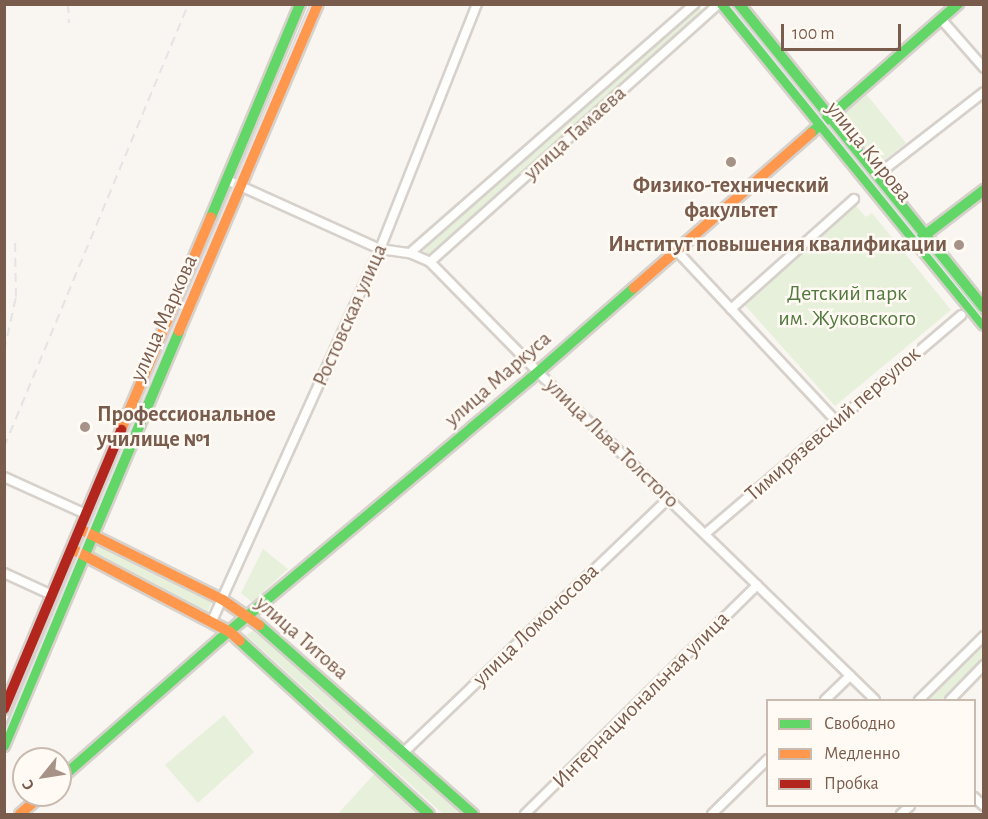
<!DOCTYPE html>
<html>
<head>
<meta charset="utf-8">
<style>
	body { margin:0 }
	#map { position:relative; width:988px; height:819px; overflow:hidden; background:#f9f5f0; font-family:"Alegreya Sans",sans-serif }
	div>[style] { position:absolute }
	.green>* { inset:0; background:#e7f0db }
	.roads { filter:drop-shadow(2px 0 #d7d1cb) drop-shadow(-2px 0 #d7d1cb) drop-shadow(0 2px #d7d1cb) drop-shadow(0 -2px #d7d1cb) }
	.street>* { height:8px; margin:-4px; padding:0 4px; transform-origin:4px; border-radius:4px; background:#fefefd }
	.fast>* { height:10px; margin:-5px; padding:0 5px; transform-origin:5px; border-radius:5px; background:#63d668 }
	.slow>* { height:10px; margin:-5px; padding:0 5px; transform-origin:5px; border-radius:5px; background:#ff974d }
	.jam>* { height:10px; margin:-5px; padding:0 5px; transform-origin:5px; border-radius:5px; background:#b3261e }
	.tram>* { height:1.5px; margin:-0.75px; padding:0 0.75px; transform-origin:0.75px; border-radius:0.75px; background:#e6e3e7 }
	.rail>* { height:2px; margin-top:-1px; transform-origin:0; background:repeating-linear-gradient(90deg,#e6e3e7 0 9px,transparent 0 15px) }
	.dots>* { width:16px; height:16px; translate:-50% -50%; box-sizing:border-box; border:3px solid #fffaf3; border-radius:50% }
	span { translate:-50% -50%; white-space:nowrap; text-align:center; line-height:1.15; -webkit-text-stroke:5px #fffaf3; paint-order:stroke }
	.street-label { font-size:22px; color:#7a5c4d }
	.poi-label { font-size:22px; color:#7a5c4d; font-weight:700 }
	.right { translate:-100% -50%; text-align:right }
	.left { translate:0 -50%; text-align:left }
	.park-label { font-size:22px; color:#537a41 }
	.frame { position:absolute; inset:0; border:6px solid #7a5c4d; pointer-events:none }
	.legend { position:absolute; left:766px; top:699px; width:210px; height:108px; box-sizing:border-box; background:#fffaf3; border:2px solid #cabbb1; margin:0; padding:8px 10px; list-style:none; font-size:18px; color:#7a5c4d }
	.legend li { display:flex; align-items:center; gap:12px; height:30px }
	.legend b { width:30px; border:2px solid #cabbb1 }
	.north { position:absolute; left:12px; top:747px; width:60px; height:60px; box-sizing:border-box; background:#fffaf3; border:2px solid #cabbb1; border-radius:50%; rotate:240deg; font-size:16px; font-weight:700; line-height:24px; text-align:center; color:#7a5c4d }
	.north::after { content:''; display:block; margin:auto; width:21px; height:27px; background:#a69286; clip-path:polygon(50% 0,100% 100%,50% 72%,0 100%) }
	.scale { position:absolute; left:781px; top:24px; width:120px; height:27px; box-sizing:border-box; border:3px solid #7a5c4d; border-top:0; padding-left:8px; font-size:18px; line-height:21px; white-space:nowrap; color:#7a5c4d; -webkit-text-stroke:4px #fffaf3; paint-order:stroke }
</style>
</head>
<body>
<div id="map">
	<div class="green">
		<i style="clip-path:polygon(698px 6px,705px 14px,429px 256px,422px 248px)"></i>
		<i style="clip-path:polygon(867px 95px,906px 143px,878px 165px,839px 117px)"></i>
		<i style="clip-path:polygon(856px 206px,866px 217px,872px 213px,951px 310px,835px 406px,744px 304px)"></i>
		<i style="clip-path:polygon(95px 540px,213px 600px,207px 613px,90px 553px)"></i>
		<i style="clip-path:polygon(263px 549px,288px 569px,252px 602px,241px 593px)"></i>
		<i style="clip-path:polygon(256px 629px,266px 637px,461px 814px,443px 814px,246px 635px)"></i>
		<i style="clip-path:polygon(983px 643px,983px 660px,944px 700px,926px 700px)"></i>
		<i style="clip-path:polygon(224px 715px,254px 752px,198px 803px,165px 765px)"></i>
		<i style="clip-path:polygon(374px 774px,420px 814px,338px 814px)"></i>
	</div>
	<div class="roads">
		<div class="street">
			<i style="left:941px;top:19px;width:65px;rotate:48.7deg"></i>
			<i style="left:877px;top:175px;width:135px;rotate:-37.8deg"></i>
			<i style="left:227px;top:180px;width:168px;rotate:24.3deg"></i>
			<i style="left:380px;top:249px;width:30px;rotate:8deg"></i>
			<i style="left:410px;top:253px;width:22px;rotate:24deg"></i>
			<i style="left:430px;top:262px;width:164px;rotate:45.5deg"></i>
			<i style="left:545px;top:379px;width:460px;rotate:44.2deg"></i>
			<i style="left:676px;top:250px;width:233px;rotate:46.9deg"></i>
			<i style="left:410px;top:253px;width:378px;rotate:-41.2deg"></i>
			<i style="left:430px;top:262px;width:387px;rotate:-41.8deg"></i>
			<i style="left:731px;top:309px;width:165px;rotate:-41.8deg"></i>
			<i style="left:4px;top:477px;width:90px;rotate:24.3deg"></i>
			<i style="left:705px;top:534px;width:337px;rotate:-40.5deg"></i>
			<i style="left:4px;top:573px;width:53px;rotate:24.6deg"></i>
			<i style="left:212px;top:621px;width:408px;rotate:-65.7deg"></i>
			<i style="left:380px;top:249px;width:264px;rotate:-68.4deg"></i>
			<i style="left:825px;top:700px;width:35px;rotate:-44deg"></i>
			<i style="left:919px;top:700px;width:91px;rotate:-44.6deg"></i>
			<i style="left:950px;top:700px;width:49px;rotate:-45.8deg"></i>
			<i style="left:403px;top:753px;width:368px;rotate:-43.8deg"></i>
			<i style="left:974px;top:797px;width:13px;rotate:42deg"></i>
			<i style="left:525px;top:814px;width:326px;rotate:-44.6deg"></i>
			<i style="left:712px;top:814px;width:78px;rotate:-44.5deg"></i>
			<i style="left:901px;top:814px;width:12px;rotate:-42deg"></i>
		</div>
		<div class="fast">
			<i style="left:722px;top:4px;width:414px;rotate:50.8deg"></i>
			<i style="left:739px;top:4px;width:390px;rotate:51.1deg"></i>
			<i style="left:811px;top:133px;width:196px;rotate:-41.3deg"></i>
			<i style="left:211px;top:217px;width:231px;rotate:-67.3deg"></i>
			<i style="left:920px;top:239px;width:81px;rotate:-37.4deg"></i>
			<i style="left:259px;top:625px;width:286px;rotate:41.5deg"></i>
			<i style="left:240px;top:641px;width:256px;rotate:42.5deg"></i>
			<i style="left:4px;top:746px;width:450px;rotate:-67.1deg"></i>
			<i style="left:60px;top:779px;width:213px;rotate:-41.2deg"></i>
			<i style="left:220px;top:639px;width:405px;rotate:-40deg"></i>
			<i style="left:530px;top:379px;width:138px;rotate:-41.2deg"></i>
		</div>
		<div class="slow">
			<i style="left:634px;top:288px;width:235px;rotate:-41.2deg"></i>
			<i style="left:179px;top:331px;width:355px;rotate:-67deg"></i>
			<i style="left:121px;top:430px;width:231px;rotate:-67.1deg"></i>
			<i style="left:80px;top:529px;width:160px;rotate:26.4deg"></i>
			<i style="left:223px;top:600px;width:44px;rotate:34.8deg"></i>
			<i style="left:72px;top:549px;width:178px;rotate:27.7deg"></i>
			<i style="left:230px;top:632px;width:13px;rotate:42deg"></i>
			<i style="left:20px;top:814px;width:29px;rotate:-41deg"></i>
		</div>
		<div class="jam">
			<i style="left:4px;top:709px;width:303px;rotate:-67.2deg"></i>
		</div>
	</div>
	<div class="tram">
		<i style="left:729px;top:4px;width:405px;rotate:51deg"></i>
		<i style="left:4px;top:735px;width:343px;rotate:-67.5deg"></i>
		<i style="left:135px;top:418px;width:450px;rotate:-66.9deg"></i>
	</div>
	<div class="rail">
		<i style="left:68px;top:4px;width:19px;rotate:87deg"></i>
		<i style="left:4px;top:303px;width:18px;rotate:90deg"></i>
		<i style="left:4px;top:351px;width:55px;rotate:-77.5deg"></i>
		<i style="left:16px;top:297px;width:58px;rotate:-91deg"></i>
		<i style="left:4px;top:447px;width:480px;rotate:-67.4deg"></i>
	</div>
	<div class="dots">
		<i style="left:731px;top:162px;background:#a69286"></i>
		<i style="left:959px;top:245px;background:#a69286"></i>
		<i style="left:85px;top:427px;background:#a69286"></i>
	</div>
	<div class="street-label">
		<span style="left:575px;top:133px;rotate:-42deg">улица Тамаева</span>
		<span style="left:869px;top:152px;rotate:51deg">улица Кирова</span>
		<span style="left:350px;top:315px;rotate:-66deg">Ростовская улица</span>
		<span style="left:164px;top:318px;rotate:-66deg">улица Маркова</span>
		<span style="left:498px;top:379px;rotate:-41deg">улица Маркуса</span>
		<span style="left:833px;top:424px;rotate:-41deg">Тимирязевский переулок</span>
		<span style="left:612px;top:443px;rotate:44deg">улица Льва Толстого</span>
		<span style="left:536px;top:625px;rotate:-44deg">улица Ломоносова</span>
		<span style="left:302px;top:638px;rotate:41deg">улица Титова</span>
		<span style="left:641px;top:700px;rotate:-45deg">Интернациональная улица</span>
	</div>
	<div class="poi-label">
		<span style="left:731px;top:198px">Физико-технический<br>факультет</span>
		<span class="right" style="left:947px;top:245px">Институт повышения квалификации</span>
		<span class="left" style="left:97px;top:427px">Профессиональное<br>училище №1</span>
	</div>
	<div class="park-label">
		<span style="left:847px;top:306px">Детский парк<br>им. Жуковского</span>
	</div>
	<div class="frame"></div>
	<ul class="legend">
	<li><b style="height:8px;background:#63d668"></b>Свободно</li>
	<li><b style="height:8px;background:#ff974d"></b>Медленно</li>
	<li><b style="height:8px;background:#b3261e"></b>Пробка</li>
	</ul>
	<div class="north">С</div>
	<div class="scale">100 m</div>
</div>
</body>
</html>
